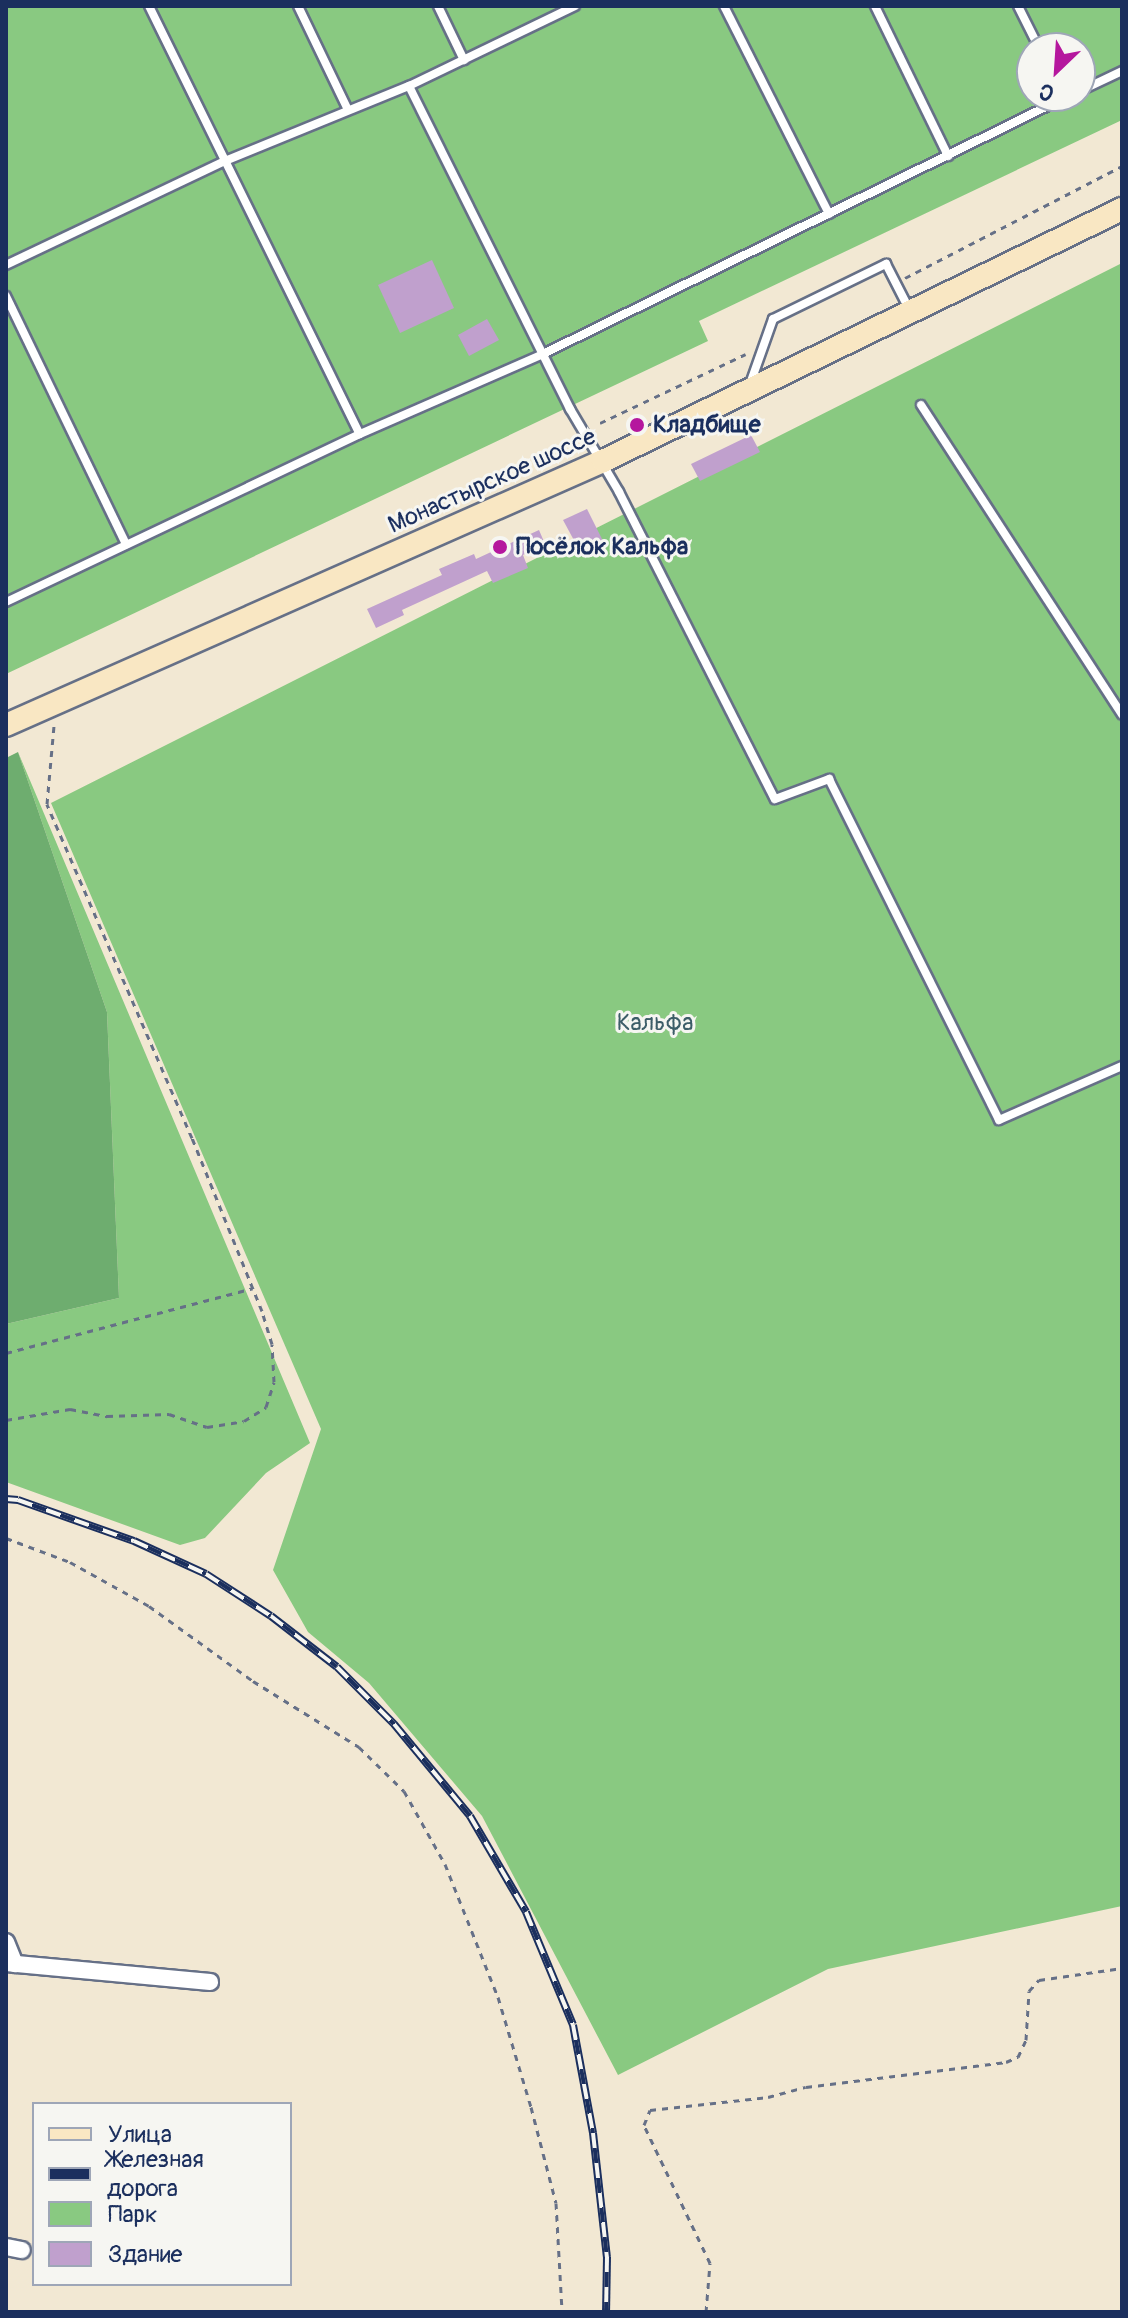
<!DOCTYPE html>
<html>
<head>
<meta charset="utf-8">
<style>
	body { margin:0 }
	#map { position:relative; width:1128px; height:2318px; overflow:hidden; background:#f2e8d3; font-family:Pangolin,sans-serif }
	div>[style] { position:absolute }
	.green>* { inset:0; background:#89c981 }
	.forest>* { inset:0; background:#6ead6f }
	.building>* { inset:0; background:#c0a0cd }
	.path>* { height:3px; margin-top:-1.5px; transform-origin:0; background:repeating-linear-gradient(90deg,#667087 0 6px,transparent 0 12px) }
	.roads { filter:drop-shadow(2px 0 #667087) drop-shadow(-2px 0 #667087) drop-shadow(0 2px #667087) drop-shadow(0 -2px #667087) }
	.service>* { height:8px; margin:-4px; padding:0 4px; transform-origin:4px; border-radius:4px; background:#fff }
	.minor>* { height:16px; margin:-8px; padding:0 8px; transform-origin:8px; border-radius:8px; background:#fff }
	.secondary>* { height:22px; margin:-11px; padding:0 11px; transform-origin:11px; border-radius:11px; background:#f9e7c3 }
	.rail>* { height:8px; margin-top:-4px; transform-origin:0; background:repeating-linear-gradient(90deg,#f6f6f2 0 15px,#1b2f5e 0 30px); box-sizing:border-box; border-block:2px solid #1b2f5e }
	.dots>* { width:22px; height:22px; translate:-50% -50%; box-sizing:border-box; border:4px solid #f6f6f2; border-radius:50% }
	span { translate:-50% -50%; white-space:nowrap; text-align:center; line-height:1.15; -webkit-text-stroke:6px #f6f6f2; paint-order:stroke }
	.poi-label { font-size:24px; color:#1b2f5e; font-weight:700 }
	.left { translate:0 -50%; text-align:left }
	.street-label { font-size:24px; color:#1b2f5e }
	.park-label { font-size:24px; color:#3c5d68 }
	.frame { position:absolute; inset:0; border:8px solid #1b2f5e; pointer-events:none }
	.legend { position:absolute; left:32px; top:2102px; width:260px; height:184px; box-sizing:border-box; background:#f6f6f2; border:2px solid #9ea6b7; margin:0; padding:10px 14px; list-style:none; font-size:24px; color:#1b2f5e }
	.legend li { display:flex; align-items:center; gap:16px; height:40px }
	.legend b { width:40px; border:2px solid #9ea6b7 }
	.north { position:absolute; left:1016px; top:32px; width:80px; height:80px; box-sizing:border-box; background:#f6f6f2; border:2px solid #9ea6b7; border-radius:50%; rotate:205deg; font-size:22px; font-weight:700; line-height:32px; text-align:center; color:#1b2f5e }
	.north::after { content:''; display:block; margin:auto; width:28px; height:36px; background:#b5179e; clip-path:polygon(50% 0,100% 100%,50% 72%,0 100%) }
</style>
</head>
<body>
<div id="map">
	<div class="green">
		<i style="clip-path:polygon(evenodd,6px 6px,1122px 6px,1122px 120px,699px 321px,708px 341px,6px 674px,6px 6px,1032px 48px,1080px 48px,1080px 96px,1032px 96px,1032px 48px)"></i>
		<i style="clip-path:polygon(1122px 263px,1122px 1906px,828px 1969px,618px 2075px,482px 1816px,369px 1683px,308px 1632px,273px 1570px,321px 1429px,51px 803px)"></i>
		<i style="clip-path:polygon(18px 752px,310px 1443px,266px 1473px,205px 1538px,180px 1545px,6px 1482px,6px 1324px,119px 1298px,107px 1012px)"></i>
	</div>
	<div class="forest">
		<i style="clip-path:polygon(18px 752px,107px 1012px,119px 1298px,6px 1324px,6px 758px)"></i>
	</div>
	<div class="building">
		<i style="clip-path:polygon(432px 260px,454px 308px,400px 333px,378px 285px)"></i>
		<i style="clip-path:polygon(487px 319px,499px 340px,469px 356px,458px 335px)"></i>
		<i style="clip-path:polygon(751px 435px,760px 452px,700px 481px,691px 464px)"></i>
		<i style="clip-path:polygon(587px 509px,605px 545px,583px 557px,563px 520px)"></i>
		<i style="clip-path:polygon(539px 530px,545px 544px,523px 555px,528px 568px,493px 583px,487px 571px,402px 610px,404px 615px,376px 628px,367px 609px,442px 575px,439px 569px,474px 554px,476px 559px)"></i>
	</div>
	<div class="path">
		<i style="left:905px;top:278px;width:244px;rotate:-27.3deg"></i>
		<i style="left:600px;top:423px;width:161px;rotate:-25.3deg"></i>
		<i style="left:6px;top:1353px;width:255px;rotate:-14.7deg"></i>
		<i style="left:6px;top:1420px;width:65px;rotate:-9.8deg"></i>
		<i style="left:70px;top:1409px;width:38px;rotate:11deg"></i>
		<i style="left:107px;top:1416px;width:62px;rotate:-1.8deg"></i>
		<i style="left:169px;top:1414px;width:40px;rotate:18.9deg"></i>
		<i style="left:207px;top:1427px;width:37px;rotate:-9deg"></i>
		<i style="left:244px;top:1421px;width:26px;rotate:-32deg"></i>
		<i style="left:266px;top:1407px;width:26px;rotate:-72deg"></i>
		<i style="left:274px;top:1382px;width:38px;rotate:-93deg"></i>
		<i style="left:272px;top:1344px;width:34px;rotate:-107deg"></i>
		<i style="left:262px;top:1311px;width:187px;rotate:-112deg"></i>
		<i style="left:192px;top:1138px;width:364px;rotate:-113.5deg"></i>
		<i style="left:47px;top:804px;width:78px;rotate:-84.9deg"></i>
		<i style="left:6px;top:1538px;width:68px;rotate:20.6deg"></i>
		<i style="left:70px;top:1562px;width:90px;rotate:29.1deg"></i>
		<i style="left:149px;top:1606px;width:128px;rotate:35.8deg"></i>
		<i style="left:253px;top:1681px;width:125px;rotate:31.9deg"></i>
		<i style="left:359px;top:1747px;width:63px;rotate:44.4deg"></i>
		<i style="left:404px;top:1791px;width:84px;rotate:60.7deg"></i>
		<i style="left:445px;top:1864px;width:143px;rotate:68.3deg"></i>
		<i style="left:498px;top:1997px;width:115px;rotate:73.3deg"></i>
		<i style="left:531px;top:2107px;width:99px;rotate:75.4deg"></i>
		<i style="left:556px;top:2203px;width:109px;rotate:86.8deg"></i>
		<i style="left:706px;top:2312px;width:49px;rotate:-85.3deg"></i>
		<i style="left:710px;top:2263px;width:153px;rotate:-115.6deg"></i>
		<i style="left:644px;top:2125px;width:16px;rotate:-68deg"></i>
		<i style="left:650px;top:2110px;width:119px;rotate:-6.3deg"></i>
		<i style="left:768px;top:2097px;width:39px;rotate:-15deg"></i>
		<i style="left:806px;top:2087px;width:202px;rotate:-7.1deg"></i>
		<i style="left:1006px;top:2062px;width:13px;rotate:-23deg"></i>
		<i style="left:1018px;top:2057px;width:19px;rotate:-65deg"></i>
		<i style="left:1026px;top:2040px;width:49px;rotate:-86.5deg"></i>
		<i style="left:1029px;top:1991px;width:15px;rotate:-48deg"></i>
		<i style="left:1039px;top:1980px;width:84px;rotate:-8.2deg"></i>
	</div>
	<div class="roads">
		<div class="service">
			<i style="left:149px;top:6px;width:477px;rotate:63.8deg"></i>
			<i style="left:360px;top:434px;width:200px;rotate:-23.6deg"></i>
			<i style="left:543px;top:354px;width:580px;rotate:-26.17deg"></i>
			<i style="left:298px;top:6px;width:115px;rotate:64.3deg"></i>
			<i style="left:438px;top:6px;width:60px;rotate:64.3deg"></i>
			<i style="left:724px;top:6px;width:233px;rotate:63.2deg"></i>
			<i style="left:875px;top:6px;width:167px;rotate:64deg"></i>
			<i style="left:1018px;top:6px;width:47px;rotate:63.4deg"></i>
			<i style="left:409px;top:86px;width:361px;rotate:63.5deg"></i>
			<i style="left:570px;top:409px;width:96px;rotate:59.4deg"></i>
			<i style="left:619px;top:492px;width:344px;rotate:63.1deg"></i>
			<i style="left:775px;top:799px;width:58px;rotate:-20.3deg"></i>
			<i style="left:829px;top:779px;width:381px;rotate:63.5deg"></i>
			<i style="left:999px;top:1120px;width:134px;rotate:-23.7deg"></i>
			<i style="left:1080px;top:91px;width:47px;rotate:-25.5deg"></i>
			<i style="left:6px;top:265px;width:242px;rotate:-25.4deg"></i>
			<i style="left:225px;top:161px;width:199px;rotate:-22.2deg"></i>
			<i style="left:409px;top:86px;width:184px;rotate:-25.7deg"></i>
			<i style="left:6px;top:296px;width:276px;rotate:64.2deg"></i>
			<i style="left:750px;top:384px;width:69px;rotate:-70.5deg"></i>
			<i style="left:773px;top:319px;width:126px;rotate:-26deg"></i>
			<i style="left:886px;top:264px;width:51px;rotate:62.9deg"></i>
			<i style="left:921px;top:405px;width:369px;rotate:57deg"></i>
			<i style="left:6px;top:602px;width:392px;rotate:-25.4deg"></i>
		</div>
		<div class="minor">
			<i style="left:6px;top:1942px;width:24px;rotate:68deg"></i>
			<i style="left:6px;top:1963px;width:205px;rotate:5.3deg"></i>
			<i style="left:6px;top:2247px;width:16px;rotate:11deg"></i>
		</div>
		<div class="secondary">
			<i style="left:6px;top:725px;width:653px;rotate:-23.86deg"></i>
			<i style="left:603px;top:461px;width:577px;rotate:-25.9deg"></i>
		</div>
	</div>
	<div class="rail">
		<i style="left:6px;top:1499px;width:12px;rotate:5deg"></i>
		<i style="left:18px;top:1500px;width:123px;rotate:19.5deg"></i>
		<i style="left:134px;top:1541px;width:79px;rotate:24.6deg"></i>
		<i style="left:206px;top:1574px;width:77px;rotate:32.9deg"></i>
		<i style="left:271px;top:1616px;width:83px;rotate:37.7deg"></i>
		<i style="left:337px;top:1667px;width:81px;rotate:45deg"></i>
		<i style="left:394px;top:1724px;width:119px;rotate:50.4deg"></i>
		<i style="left:470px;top:1816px;width:111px;rotate:59.7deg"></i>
		<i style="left:526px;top:1912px;width:122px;rotate:67.4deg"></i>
		<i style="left:573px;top:2025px;width:110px;rotate:79.5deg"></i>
		<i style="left:593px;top:2133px;width:125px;rotate:83.6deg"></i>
		<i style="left:607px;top:2257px;width:55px;rotate:91deg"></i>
	</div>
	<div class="dots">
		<i style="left:637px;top:425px;background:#b5179e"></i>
		<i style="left:500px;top:547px;background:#b5179e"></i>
	</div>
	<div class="poi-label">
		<span class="left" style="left:653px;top:425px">Кладбище</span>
		<span class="left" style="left:516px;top:547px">Посёлок Кальфа</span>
	</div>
	<div class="street-label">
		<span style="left:492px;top:481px;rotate:-24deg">Монастырское шоссе</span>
	</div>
	<div class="park-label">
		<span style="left:655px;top:1023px">Кальфа</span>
	</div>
	<div class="frame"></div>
	<ul class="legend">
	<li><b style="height:10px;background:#f9e7c3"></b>Улица</li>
	<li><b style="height:10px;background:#1b2f5e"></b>Железная дорога</li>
	<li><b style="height:22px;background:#89c981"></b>Парк</li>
	<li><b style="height:22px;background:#c0a0cd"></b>Здание</li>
	</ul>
	<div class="north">С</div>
</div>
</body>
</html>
